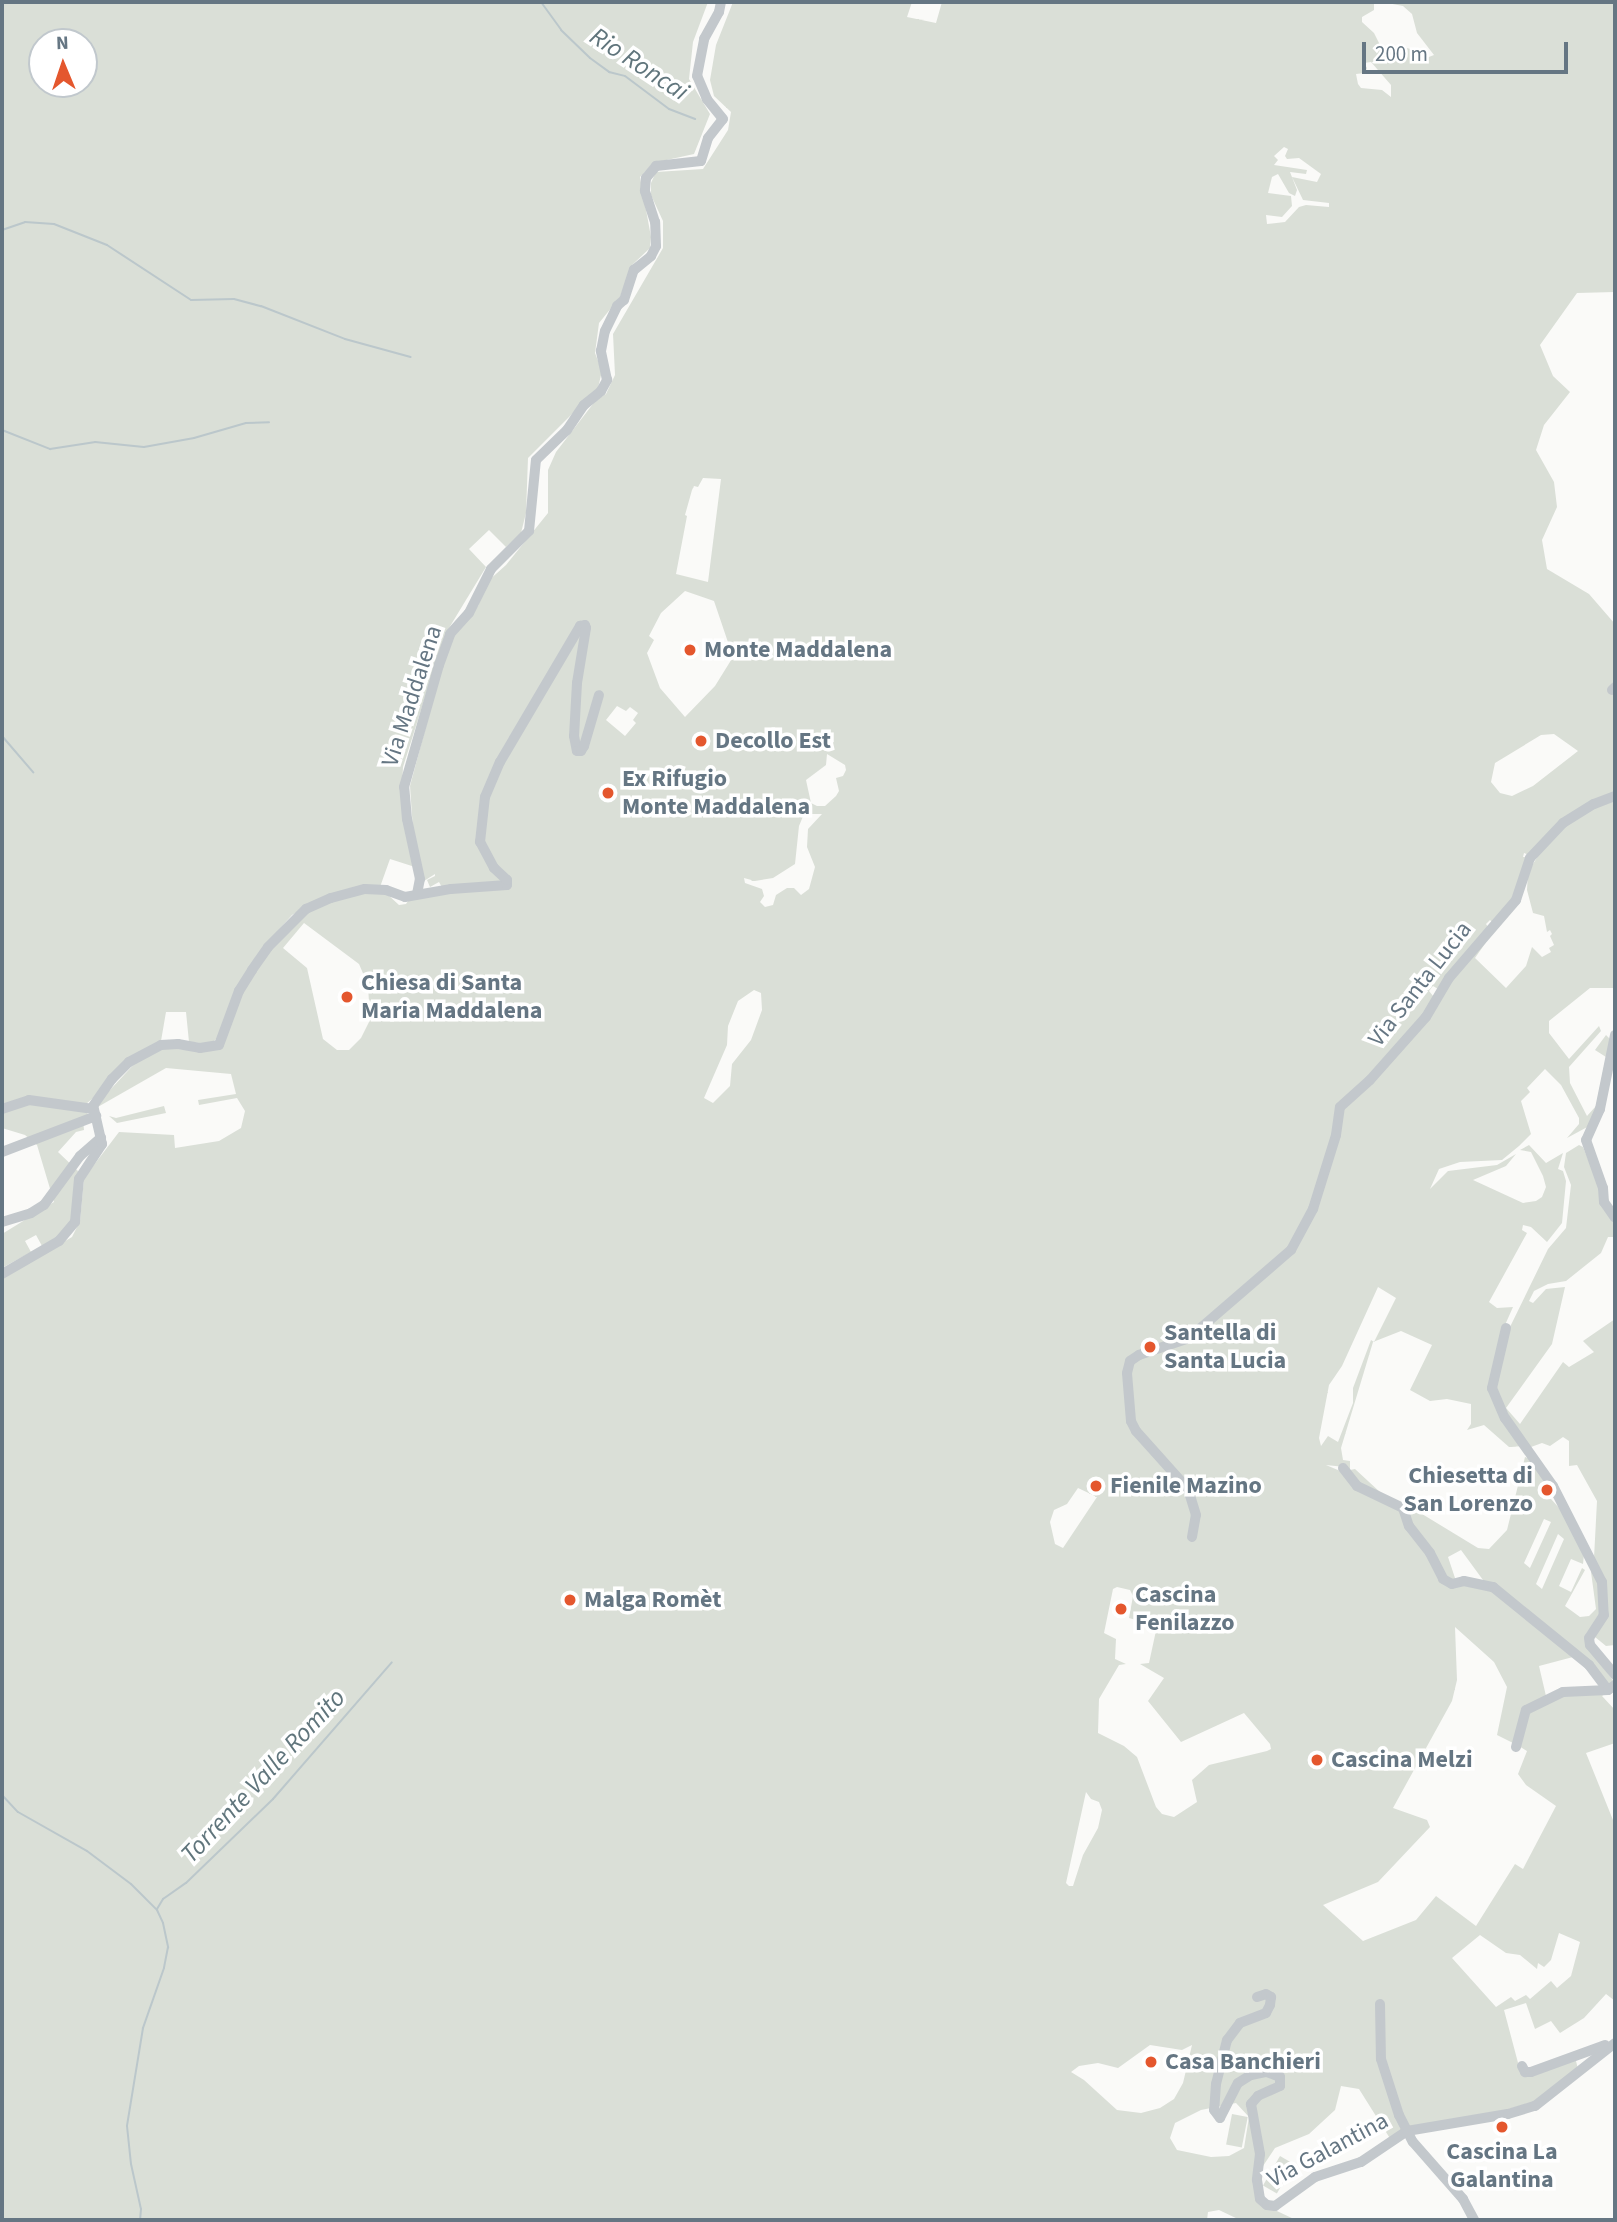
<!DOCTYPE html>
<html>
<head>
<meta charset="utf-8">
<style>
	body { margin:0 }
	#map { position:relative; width:1617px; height:2222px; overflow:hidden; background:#fafaf8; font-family:"Source Sans 3",sans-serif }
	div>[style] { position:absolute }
	.green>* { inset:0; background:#dadfd7; transform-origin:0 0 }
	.stream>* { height:2px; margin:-1px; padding:0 1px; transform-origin:1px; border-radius:1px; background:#bbc7cb }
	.minor>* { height:10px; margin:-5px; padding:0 5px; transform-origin:5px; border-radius:5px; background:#c3c8cc }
	.dots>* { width:19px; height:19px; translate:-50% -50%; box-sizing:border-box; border:4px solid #fff; border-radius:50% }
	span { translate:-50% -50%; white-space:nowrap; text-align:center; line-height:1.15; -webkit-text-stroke:7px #fff; paint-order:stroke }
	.poi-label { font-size:24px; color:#657683; font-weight:700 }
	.left { translate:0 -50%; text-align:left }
	.right { translate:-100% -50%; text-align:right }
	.street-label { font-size:24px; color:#657683 }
	.water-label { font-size:26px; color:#60757c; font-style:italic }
	.frame { position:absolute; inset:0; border:4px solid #657683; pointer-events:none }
	.north { position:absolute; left:28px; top:28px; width:70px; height:70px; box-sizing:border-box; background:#fff; border:2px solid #c1c8cd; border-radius:50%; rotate:358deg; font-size:19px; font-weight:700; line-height:28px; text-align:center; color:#657683 }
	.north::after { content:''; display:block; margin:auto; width:24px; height:32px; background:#e4572e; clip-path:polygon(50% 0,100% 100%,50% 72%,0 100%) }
	.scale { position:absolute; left:1362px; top:42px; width:206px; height:32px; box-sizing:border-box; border:4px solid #657683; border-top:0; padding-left:9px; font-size:21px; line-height:24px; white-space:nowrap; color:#657683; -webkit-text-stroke:5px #fff; paint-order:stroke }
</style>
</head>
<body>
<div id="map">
	<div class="green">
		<i style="clip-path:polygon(evenodd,2px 2px,708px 2px,693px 42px,689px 79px,710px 114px,694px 154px,653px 163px,640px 177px,651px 237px,650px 248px,631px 266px,620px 297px,599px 323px,595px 353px,602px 371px,598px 388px,528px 458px,526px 513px,521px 533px,506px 547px,489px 530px,469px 549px,486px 567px,449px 628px,440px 650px,403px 767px,402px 788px,415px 867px,390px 859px,380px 887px,325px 897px,292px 915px,266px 944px,219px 1037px,210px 1044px,189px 1042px,186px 1012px,166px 1012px,161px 1041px,86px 1104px,88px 1117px,83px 1119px,84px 1130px,76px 1132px,58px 1152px,78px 1171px,71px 1221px,60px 1235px,42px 1246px,36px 1235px,25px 1241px,31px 1252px,2px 1268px,2px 1234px,54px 1202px,37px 1145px,25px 1135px,2px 1128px,2px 2px,42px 42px,84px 42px,84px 84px,42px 84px,42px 42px)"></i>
		<i style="clip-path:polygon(evenodd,733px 2px,912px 2px,907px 17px,936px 23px,942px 2px,1374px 2px,1374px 10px,1362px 17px,1362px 22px,1374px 33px,1382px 49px,1401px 53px,1406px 48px,1417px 50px,1416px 62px,1434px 55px,1417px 33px,1412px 14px,1403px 6px,1382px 2px,1615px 2px,1615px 292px,1577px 293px,1540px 345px,1553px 376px,1570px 392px,1544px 425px,1536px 450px,1554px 482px,1557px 507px,1542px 540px,1547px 569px,1589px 594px,1615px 624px,1615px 793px,1562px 821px,1529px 855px,1524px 853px,1523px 857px,1527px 857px,1522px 875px,1509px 904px,1492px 922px,1490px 920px,1486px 924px,1488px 927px,1438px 989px,1433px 986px,1429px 991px,1438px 1002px,1462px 967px,1503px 918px,1475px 958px,1506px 988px,1526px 966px,1532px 947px,1542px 957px,1551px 952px,1549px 948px,1554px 945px,1550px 936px,1552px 934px,1550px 930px,1547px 932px,1544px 916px,1533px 913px,1527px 890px,1528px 872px,1546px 843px,1561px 829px,1586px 812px,1615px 799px,1615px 1000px,1613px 988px,1590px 988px,1549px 1021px,1549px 1033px,1569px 1059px,1599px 1026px,1601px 1031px,1569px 1067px,1570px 1083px,1587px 1116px,1596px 1106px,1606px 1057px,1595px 1050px,1606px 1035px,1611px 1040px,1599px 1109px,1591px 1125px,1567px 1138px,1579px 1124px,1579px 1118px,1561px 1085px,1545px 1069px,1527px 1088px,1530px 1092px,1521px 1101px,1531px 1134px,1519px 1146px,1502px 1160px,1460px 1162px,1439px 1169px,1430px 1189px,1448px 1171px,1497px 1165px,1516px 1154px,1506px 1166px,1473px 1180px,1523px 1203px,1536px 1201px,1542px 1197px,1546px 1187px,1543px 1176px,1531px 1152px,1520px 1150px,1529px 1145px,1546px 1163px,1563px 1153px,1558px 1169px,1563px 1171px,1566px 1181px,1562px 1223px,1547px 1242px,1531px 1227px,1523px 1225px,1522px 1230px,1527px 1233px,1489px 1302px,1497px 1308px,1513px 1307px,1505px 1325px,1489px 1386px,1505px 1423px,1524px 1446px,1509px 1447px,1484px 1425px,1467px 1430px,1471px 1424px,1471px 1404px,1447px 1399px,1430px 1401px,1410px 1390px,1432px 1345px,1401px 1331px,1373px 1342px,1341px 1448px,1343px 1460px,1350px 1461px,1350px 1470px,1355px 1469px,1381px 1493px,1360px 1485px,1345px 1467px,1326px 1465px,1345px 1473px,1356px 1488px,1394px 1504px,1404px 1503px,1478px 1548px,1489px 1549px,1507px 1530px,1525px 1457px,1535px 1461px,1548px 1484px,1541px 1488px,1561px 1510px,1584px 1554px,1583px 1564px,1571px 1559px,1559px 1586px,1571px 1592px,1582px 1568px,1585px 1570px,1565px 1606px,1580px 1617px,1589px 1616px,1596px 1609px,1591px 1572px,1595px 1571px,1601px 1585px,1605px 1584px,1594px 1558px,1597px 1501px,1577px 1465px,1569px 1466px,1569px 1441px,1563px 1437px,1550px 1446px,1542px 1443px,1531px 1447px,1516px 1430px,1495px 1387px,1509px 1329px,1548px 1249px,1566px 1228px,1571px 1185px,1564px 1167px,1566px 1153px,1579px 1145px,1583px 1147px,1599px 1186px,1601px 1200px,1615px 1226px,1615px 1237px,1608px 1237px,1601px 1253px,1566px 1281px,1548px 1284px,1534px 1291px,1529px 1301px,1533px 1303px,1546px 1289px,1565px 1287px,1552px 1344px,1506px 1408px,1520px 1424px,1563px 1362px,1569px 1367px,1594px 1352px,1583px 1341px,1615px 1319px,1615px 1645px,1606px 1646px,1595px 1637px,1597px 1628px,1586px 1636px,1586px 1644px,1615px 1683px,1608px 1688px,1573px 1657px,1539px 1666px,1546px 1696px,1523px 1708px,1513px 1743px,1497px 1735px,1507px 1687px,1494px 1662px,1455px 1627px,1457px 1680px,1452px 1701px,1393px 1808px,1427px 1820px,1430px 1827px,1378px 1882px,1323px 1905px,1363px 1941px,1416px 1920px,1436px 1896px,1476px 1926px,1515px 1864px,1523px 1869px,1556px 1806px,1526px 1785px,1518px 1774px,1527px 1751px,1519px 1746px,1529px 1712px,1537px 1706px,1575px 1692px,1608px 1692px,1602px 1696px,1615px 1710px,1615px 1743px,1586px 1753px,1615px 1825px,1615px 2001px,1606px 1994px,1584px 2018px,1560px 2033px,1551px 2021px,1535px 2029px,1526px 2003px,1504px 2010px,1521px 2074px,1528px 2076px,1575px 2057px,1578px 2069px,1533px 2102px,1505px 2110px,1410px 2127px,1391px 2140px,1359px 2089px,1341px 2086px,1335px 2110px,1309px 2134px,1275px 2148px,1261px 2169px,1256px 2196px,1260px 2203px,1296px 2220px,1240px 2220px,1219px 2210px,1208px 2212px,1207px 2220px,2px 2220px,2px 1278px,72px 1237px,80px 1221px,84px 1178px,119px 1132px,174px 1135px,175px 1148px,219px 1141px,241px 1128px,245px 1111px,237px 1098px,199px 1105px,198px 1100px,236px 1094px,231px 1074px,166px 1068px,96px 1108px,96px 1105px,137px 1061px,160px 1048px,211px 1051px,220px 1048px,242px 991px,263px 956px,308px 910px,332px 899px,366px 891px,386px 893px,399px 905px,406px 904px,410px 898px,444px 891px,439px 882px,430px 887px,427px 880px,435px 876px,435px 874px,424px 881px,413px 830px,410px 786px,444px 659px,452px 639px,478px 606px,487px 582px,506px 565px,548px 513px,548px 470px,556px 452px,596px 400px,606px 394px,615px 375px,613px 334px,663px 248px,663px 221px,651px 195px,651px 183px,656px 172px,703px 169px,728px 130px,731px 112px,714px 96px,710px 80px,716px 45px,733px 2px,1371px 62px,1391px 85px,1391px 97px,1382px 90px,1361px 88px,1358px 84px,1356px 74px,1365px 73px,1367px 68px,1364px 63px,1371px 62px,733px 2px,1284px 147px,1288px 149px,1285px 156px,1287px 159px,1299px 158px,1321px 174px,1317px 182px,1292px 177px,1303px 200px,1329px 203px,1329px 207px,1306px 205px,1299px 207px,1285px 222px,1267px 224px,1266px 215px,1282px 217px,1292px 206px,1291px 196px,1268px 193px,1272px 177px,1278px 174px,1289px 193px,1295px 196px,1297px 190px,1290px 172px,1306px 174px,1307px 170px,1274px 165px,1278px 160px,1274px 156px,1284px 147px,733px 2px,703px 478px,721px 479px,708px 582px,676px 574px,687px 516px,685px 515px,692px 490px,694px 486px,698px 487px,703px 478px,733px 2px,685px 591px,714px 601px,733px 657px,715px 686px,685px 717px,660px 688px,647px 653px,654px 640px,649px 636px,661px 613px,685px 591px,733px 2px,617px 706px,626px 711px,630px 707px,638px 713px,633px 720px,636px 723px,625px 736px,606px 720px,617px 706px,733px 2px,1554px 734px,1578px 751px,1533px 786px,1512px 796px,1500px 793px,1491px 782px,1495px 763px,1541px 735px,1554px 734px,733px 2px,827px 754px,845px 765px,846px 770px,843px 776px,836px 778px,839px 791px,836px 796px,825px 806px,817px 806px,811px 803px,806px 780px,826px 765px,827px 754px,733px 2px,804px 814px,822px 814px,808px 829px,807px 847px,815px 867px,809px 889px,801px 895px,794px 888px,787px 888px,776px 895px,773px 905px,765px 907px,760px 902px,764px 896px,762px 889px,745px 883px,744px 878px,755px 881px,773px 878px,795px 864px,799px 826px,804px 814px,733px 2px,304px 923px,359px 964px,368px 985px,370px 1020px,361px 1038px,349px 1050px,337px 1050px,323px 1039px,307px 968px,283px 948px,304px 923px,733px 2px,754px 990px,761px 993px,762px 1010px,751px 1040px,732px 1064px,730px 1086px,713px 1103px,704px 1098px,727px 1045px,728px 1026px,738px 1001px,754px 990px,733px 2px,1378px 1287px,1396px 1298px,1374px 1342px,1371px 1340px,1353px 1388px,1353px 1403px,1338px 1442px,1328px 1436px,1321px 1446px,1319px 1438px,1329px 1385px,1342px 1366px,1378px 1287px,733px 2px,1078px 1488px,1097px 1497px,1063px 1548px,1055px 1544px,1050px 1522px,1054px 1510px,1067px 1504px,1078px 1488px,733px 2px,1544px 1519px,1551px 1522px,1530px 1568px,1524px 1563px,1544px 1519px,733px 2px,1558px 1534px,1564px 1539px,1542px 1589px,1536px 1584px,1558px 1534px,733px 2px,1461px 1550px,1483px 1580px,1483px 1588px,1471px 1584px,1446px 1583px,1446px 1580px,1456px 1581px,1448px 1557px,1461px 1550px,733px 2px,1117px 1587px,1130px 1590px,1133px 1596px,1129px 1618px,1157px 1626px,1149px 1663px,1140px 1664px,1164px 1678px,1148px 1701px,1181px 1742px,1244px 1713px,1270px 1744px,1271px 1749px,1267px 1751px,1209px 1765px,1192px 1780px,1197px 1802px,1174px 1817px,1162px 1814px,1156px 1807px,1137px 1757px,1124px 1746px,1098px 1733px,1099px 1699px,1119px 1665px,1126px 1664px,1115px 1659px,1116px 1639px,1104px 1633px,1113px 1589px,1117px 1587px,733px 2px,1086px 1792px,1091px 1799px,1099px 1802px,1102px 1810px,1098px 1828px,1083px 1855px,1073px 1886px,1069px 1886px,1066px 1883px,1086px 1792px,733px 2px,1559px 1933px,1580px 1942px,1571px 1976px,1557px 1988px,1551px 1981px,1530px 1999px,1526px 1995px,1515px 2001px,1511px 1997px,1496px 2007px,1452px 1958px,1480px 1935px,1506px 1953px,1520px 1955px,1537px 1969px,1538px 1963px,1544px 1967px,1551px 1960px,1559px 1933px,733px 2px,1150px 2045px,1182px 2050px,1192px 2045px,1183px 2083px,1174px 2099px,1160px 2108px,1141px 2113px,1117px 2110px,1084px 2080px,1071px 2072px,1079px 2066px,1098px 2063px,1118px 2068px,1150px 2045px,733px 2px,1236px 2103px,1249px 2117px,1244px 2148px,1229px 2156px,1211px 2157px,1177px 2150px,1170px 2138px,1175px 2123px,1201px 2110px,1236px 2103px)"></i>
		<i style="clip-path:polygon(164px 1106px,166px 1113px,117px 1123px,109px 1116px,116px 1118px)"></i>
		<i style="left:1232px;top:2114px;width:16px;height:31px;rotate:11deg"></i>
		<i style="left:1280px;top:2156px;width:16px;height:34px;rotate:30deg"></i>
	</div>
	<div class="stream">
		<i style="left:541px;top:2px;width:34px;rotate:54deg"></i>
		<i style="left:561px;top:30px;width:40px;rotate:44deg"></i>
		<i style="left:590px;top:58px;width:24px;rotate:36deg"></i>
		<i style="left:609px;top:72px;width:16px;rotate:14deg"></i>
		<i style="left:625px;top:76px;width:55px;rotate:36.9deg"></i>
		<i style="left:669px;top:109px;width:28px;rotate:21deg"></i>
		<i style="left:2px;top:230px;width:24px;rotate:-19deg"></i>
		<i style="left:25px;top:222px;width:29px;rotate:4deg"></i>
		<i style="left:54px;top:224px;width:57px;rotate:21.6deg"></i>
		<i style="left:107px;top:245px;width:100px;rotate:33.2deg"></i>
		<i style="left:191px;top:300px;width:43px;rotate:-1.3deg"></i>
		<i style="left:234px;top:299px;width:28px;rotate:15deg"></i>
		<i style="left:261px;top:306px;width:90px;rotate:21.4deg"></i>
		<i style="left:345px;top:339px;width:68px;rotate:15.3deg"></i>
		<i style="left:2px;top:430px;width:52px;rotate:21.6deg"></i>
		<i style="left:50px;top:449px;width:46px;rotate:-8.8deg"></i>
		<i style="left:95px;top:442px;width:49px;rotate:5.8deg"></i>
		<i style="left:144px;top:447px;width:51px;rotate:-10.2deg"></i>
		<i style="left:194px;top:438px;width:54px;rotate:-16.1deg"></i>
		<i style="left:246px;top:423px;width:23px;rotate:-2deg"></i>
		<i style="left:2px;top:736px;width:48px;rotate:49.3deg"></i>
		<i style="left:2px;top:1795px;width:23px;rotate:47deg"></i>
		<i style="left:18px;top:1812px;width:79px;rotate:29.5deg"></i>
		<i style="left:87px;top:1851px;width:55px;rotate:36.9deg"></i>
		<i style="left:131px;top:1884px;width:37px;rotate:45deg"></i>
		<i style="left:157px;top:1910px;width:14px;rotate:65deg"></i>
		<i style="left:163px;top:1923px;width:25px;rotate:78deg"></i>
		<i style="left:168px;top:1947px;width:21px;rotate:101deg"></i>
		<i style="left:164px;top:1968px;width:64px;rotate:109.3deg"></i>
		<i style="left:143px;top:2028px;width:99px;rotate:99.3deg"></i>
		<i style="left:127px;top:2126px;width:38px;rotate:84deg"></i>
		<i style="left:131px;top:2164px;width:46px;rotate:77.5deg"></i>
		<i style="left:141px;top:2209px;width:11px;rotate:95deg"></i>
		<i style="left:157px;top:1909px;width:12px;rotate:-59deg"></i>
		<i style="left:163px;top:1899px;width:28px;rotate:-35deg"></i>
		<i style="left:186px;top:1883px;width:121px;rotate:-44deg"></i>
		<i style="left:273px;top:1799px;width:181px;rotate:-49deg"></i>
	</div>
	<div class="minor">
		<i style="left:1612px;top:690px;width:4px;rotate:-45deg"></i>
		<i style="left:417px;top:894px;width:15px;rotate:-79deg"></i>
		<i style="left:420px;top:879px;width:61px;rotate:-102.2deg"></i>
		<i style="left:407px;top:819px;width:32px;rotate:-95deg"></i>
		<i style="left:404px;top:787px;width:127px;rotate:-74deg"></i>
		<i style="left:439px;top:665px;width:33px;rotate:-70deg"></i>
		<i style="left:450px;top:634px;width:28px;rotate:-48deg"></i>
		<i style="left:469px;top:613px;width:49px;rotate:-63.4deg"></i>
		<i style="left:491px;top:569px;width:54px;rotate:-45deg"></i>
		<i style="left:529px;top:531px;width:71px;rotate:-84.4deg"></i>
		<i style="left:536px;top:460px;width:43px;rotate:-44.1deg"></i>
		<i style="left:567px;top:430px;width:30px;rotate:-56deg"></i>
		<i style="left:584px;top:405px;width:22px;rotate:-39deg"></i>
		<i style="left:601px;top:391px;width:13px;rotate:-61deg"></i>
		<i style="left:607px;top:380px;width:30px;rotate:-102deg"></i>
		<i style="left:601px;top:351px;width:20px;rotate:-79deg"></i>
		<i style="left:605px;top:331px;width:28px;rotate:-64deg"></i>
		<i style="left:617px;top:306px;width:9px;rotate:-41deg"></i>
		<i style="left:624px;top:300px;width:32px;rotate:-72deg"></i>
		<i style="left:634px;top:270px;width:22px;rotate:-39deg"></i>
		<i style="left:651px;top:256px;width:11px;rotate:-63deg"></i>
		<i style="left:656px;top:246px;width:24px;rotate:-92deg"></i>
		<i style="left:655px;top:222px;width:33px;rotate:-108deg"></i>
		<i style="left:645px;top:191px;width:13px;rotate:-86deg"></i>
		<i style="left:646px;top:178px;width:16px;rotate:-50deg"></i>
		<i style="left:656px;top:166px;width:45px;rotate:-6.3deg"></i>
		<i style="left:701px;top:161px;width:24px;rotate:-73deg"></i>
		<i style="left:708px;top:138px;width:24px;rotate:-52deg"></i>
		<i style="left:723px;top:119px;width:26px;rotate:-129deg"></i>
		<i style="left:707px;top:99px;width:25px;rotate:-113deg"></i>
		<i style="left:697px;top:76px;width:38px;rotate:-79deg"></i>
		<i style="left:704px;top:39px;width:31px;rotate:-61deg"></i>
		<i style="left:719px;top:12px;width:10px;rotate:-79deg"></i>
		<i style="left:1615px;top:1035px;width:76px;rotate:101.5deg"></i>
		<i style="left:1600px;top:1109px;width:34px;rotate:114deg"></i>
		<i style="left:1586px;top:1140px;width:51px;rotate:70.5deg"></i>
		<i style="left:1603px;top:1188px;width:14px;rotate:86deg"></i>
		<i style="left:1604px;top:1202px;width:19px;rotate:55deg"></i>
		<i style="left:2px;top:1109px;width:28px;rotate:-18deg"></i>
		<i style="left:29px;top:1100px;width:65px;rotate:8deg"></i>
		<i style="left:2px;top:1152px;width:101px;rotate:-21deg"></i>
		<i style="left:2px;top:1222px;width:30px;rotate:-17deg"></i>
		<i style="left:31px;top:1213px;width:15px;rotate:-32deg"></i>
		<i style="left:44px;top:1205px;width:61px;rotate:-53.7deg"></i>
		<i style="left:80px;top:1156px;width:28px;rotate:-41deg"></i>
		<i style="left:2px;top:1274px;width:66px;rotate:-30.1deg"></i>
		<i style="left:59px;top:1241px;width:25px;rotate:-50deg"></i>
		<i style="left:75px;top:1222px;width:43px;rotate:-84.7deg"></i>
		<i style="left:79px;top:1179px;width:42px;rotate:-56.7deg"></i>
		<i style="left:102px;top:1144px;width:39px;rotate:-103deg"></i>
		<i style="left:93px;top:1106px;width:33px;rotate:-55deg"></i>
		<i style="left:112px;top:1079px;width:24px;rotate:-45deg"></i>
		<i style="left:129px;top:1062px;width:36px;rotate:-28deg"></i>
		<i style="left:161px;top:1045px;width:17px;rotate:-3deg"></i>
		<i style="left:178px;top:1044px;width:22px;rotate:10deg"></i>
		<i style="left:200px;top:1048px;width:19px;rotate:-9deg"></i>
		<i style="left:219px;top:1045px;width:58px;rotate:-69.7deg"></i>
		<i style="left:239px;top:991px;width:25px;rotate:-58deg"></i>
		<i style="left:252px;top:970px;width:28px;rotate:-55deg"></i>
		<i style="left:268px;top:947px;width:54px;rotate:-45deg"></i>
		<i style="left:306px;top:909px;width:27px;rotate:-24deg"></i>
		<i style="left:331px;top:898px;width:35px;rotate:-15deg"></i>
		<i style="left:365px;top:889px;width:21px;rotate:3deg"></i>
		<i style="left:386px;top:890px;width:20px;rotate:20deg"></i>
		<i style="left:405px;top:897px;width:47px;rotate:-9.9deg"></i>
		<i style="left:451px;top:889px;width:56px;rotate:-4.1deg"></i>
		<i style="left:507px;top:885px;width:5px;rotate:-90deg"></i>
		<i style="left:507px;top:880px;width:18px;rotate:-137deg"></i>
		<i style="left:494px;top:868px;width:30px;rotate:-118deg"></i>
		<i style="left:480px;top:842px;width:45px;rotate:-83.7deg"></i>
		<i style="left:485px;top:797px;width:38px;rotate:-67deg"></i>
		<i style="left:500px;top:762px;width:158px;rotate:-59.5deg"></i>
		<i style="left:580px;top:626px;width:5px;rotate:-11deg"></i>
		<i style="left:585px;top:625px;width:3px;rotate:72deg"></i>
		<i style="left:586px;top:628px;width:56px;rotate:99.3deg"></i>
		<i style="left:577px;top:683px;width:53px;rotate:93.2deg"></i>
		<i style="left:574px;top:736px;width:15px;rotate:79deg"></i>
		<i style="left:577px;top:751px;width:4px"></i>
		<i style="left:581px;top:751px;width:6px;rotate:-59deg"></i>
		<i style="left:584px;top:746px;width:53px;rotate:-73.6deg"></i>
		<i style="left:1506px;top:1328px;width:62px;rotate:103.1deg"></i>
		<i style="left:1492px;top:1388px;width:33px;rotate:67deg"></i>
		<i style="left:1505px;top:1418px;width:83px;rotate:54.8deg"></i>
		<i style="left:1553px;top:1486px;width:108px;rotate:63deg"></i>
		<i style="left:1602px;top:1582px;width:33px;rotate:87deg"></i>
		<i style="left:1604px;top:1615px;width:27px;rotate:123deg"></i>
		<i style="left:1589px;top:1638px;width:7px;rotate:82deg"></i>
		<i style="left:1590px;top:1645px;width:39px;rotate:50deg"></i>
		<i style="left:1343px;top:1468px;width:23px;rotate:52deg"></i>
		<i style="left:1357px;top:1486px;width:51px;rotate:25.6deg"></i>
		<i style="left:1403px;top:1508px;width:19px;rotate:72deg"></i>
		<i style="left:1409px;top:1526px;width:34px;rotate:52deg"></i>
		<i style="left:1430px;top:1553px;width:29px;rotate:63deg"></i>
		<i style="left:1443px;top:1579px;width:10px;rotate:29deg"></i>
		<i style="left:1452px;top:1584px;width:12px;rotate:-14deg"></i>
		<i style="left:1464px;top:1581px;width:30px;rotate:12deg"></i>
		<i style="left:1493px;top:1587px;width:124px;rotate:39.1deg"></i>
		<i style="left:1589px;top:1665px;width:31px;rotate:53deg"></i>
		<i style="left:1192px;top:1537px;width:22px;rotate:-80deg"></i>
		<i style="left:1196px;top:1515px;width:27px;rotate:-107deg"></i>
		<i style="left:1188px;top:1489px;width:78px;rotate:-131.9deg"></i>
		<i style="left:1136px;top:1431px;width:11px;rotate:-117deg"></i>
		<i style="left:1131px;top:1421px;width:48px;rotate:-94.8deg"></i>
		<i style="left:1127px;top:1373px;width:12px;rotate:-76deg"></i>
		<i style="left:1130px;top:1361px;width:11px;rotate:-34deg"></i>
		<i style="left:1139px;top:1355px;width:53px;rotate:-18.8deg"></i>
		<i style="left:1189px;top:1338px;width:135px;rotate:-40.8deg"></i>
		<i style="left:1291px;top:1250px;width:47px;rotate:-61.8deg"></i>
		<i style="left:1313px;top:1209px;width:77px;rotate:-72.7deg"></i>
		<i style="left:1336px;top:1135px;width:28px;rotate:-82deg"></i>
		<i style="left:1340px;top:1107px;width:40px;rotate:-42deg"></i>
		<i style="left:1370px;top:1080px;width:84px;rotate:-48.4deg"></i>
		<i style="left:1426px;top:1017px;width:45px;rotate:-59.5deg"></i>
		<i style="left:1449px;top:978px;width:103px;rotate:-49.3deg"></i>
		<i style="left:1516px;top:900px;width:44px;rotate:-71.6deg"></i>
		<i style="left:1530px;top:858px;width:48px;rotate:-46.7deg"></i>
		<i style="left:1563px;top:823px;width:36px;rotate:-32deg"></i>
		<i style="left:1594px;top:804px;width:22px;rotate:-21deg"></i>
		<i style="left:1516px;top:1747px;width:38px;rotate:-75deg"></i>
		<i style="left:1526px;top:1710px;width:41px;rotate:-25.9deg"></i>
		<i style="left:1563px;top:1692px;width:45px;rotate:-2.5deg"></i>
		<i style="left:1608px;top:1690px;width:9px;rotate:-36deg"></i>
		<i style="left:1257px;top:1997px;width:9px;rotate:-18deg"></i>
		<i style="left:1266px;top:1994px;width:6px;rotate:31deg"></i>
		<i style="left:1271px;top:1997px;width:8px;rotate:97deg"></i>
		<i style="left:1270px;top:2005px;width:9px;rotate:117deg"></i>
		<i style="left:1266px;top:2013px;width:28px;rotate:159deg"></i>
		<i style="left:1240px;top:2023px;width:21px;rotate:127deg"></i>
		<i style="left:1227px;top:2040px;width:45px;rotate:104deg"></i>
		<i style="left:1216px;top:2084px;width:26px;rotate:94deg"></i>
		<i style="left:1214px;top:2110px;width:10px;rotate:53deg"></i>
		<i style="left:1220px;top:2118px;width:39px;rotate:-63deg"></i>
		<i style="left:1238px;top:2083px;width:15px;rotate:-32deg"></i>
		<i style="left:1251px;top:2075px;width:16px;rotate:-11deg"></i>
		<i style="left:1267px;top:2072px;width:14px;rotate:21deg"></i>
		<i style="left:1280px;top:2077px;width:9px;rotate:90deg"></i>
		<i style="left:1280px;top:2086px;width:24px;rotate:156deg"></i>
		<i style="left:1258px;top:2096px;width:11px;rotate:131deg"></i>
		<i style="left:1251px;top:2104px;width:51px;rotate:79.8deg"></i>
		<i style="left:1260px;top:2154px;width:26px;rotate:97deg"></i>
		<i style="left:1257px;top:2180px;width:19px;rotate:81deg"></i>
		<i style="left:1260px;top:2199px;width:9px;rotate:41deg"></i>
		<i style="left:1267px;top:2205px;width:8px;rotate:7deg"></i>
		<i style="left:1275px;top:2206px;width:49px;rotate:-35.9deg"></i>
		<i style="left:1315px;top:2177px;width:48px;rotate:-18.1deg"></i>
		<i style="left:1361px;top:2162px;width:55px;rotate:-34deg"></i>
		<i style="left:1407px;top:2131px;width:102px;rotate:-9.6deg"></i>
		<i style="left:1508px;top:2114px;width:28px;rotate:-17deg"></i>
		<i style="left:1535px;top:2106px;width:102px;rotate:-38.2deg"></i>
		<i style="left:1380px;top:2004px;width:55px;rotate:89deg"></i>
		<i style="left:1381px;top:2059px;width:59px;rotate:72.2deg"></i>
		<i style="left:1399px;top:2115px;width:30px;rotate:63deg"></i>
		<i style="left:1413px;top:2142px;width:76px;rotate:48.7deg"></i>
		<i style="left:1463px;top:2199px;width:24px;rotate:62deg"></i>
		<i style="left:1522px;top:2066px;width:7px;rotate:63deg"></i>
		<i style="left:1525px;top:2072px;width:6px"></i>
		<i style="left:1531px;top:2072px;width:79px;rotate:-20deg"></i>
	</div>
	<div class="dots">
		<i style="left:690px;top:650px;background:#e4572e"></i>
		<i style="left:701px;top:741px;background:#e4572e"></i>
		<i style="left:608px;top:793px;background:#e4572e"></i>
		<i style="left:347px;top:997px;background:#e4572e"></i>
		<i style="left:1150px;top:1347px;background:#e4572e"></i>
		<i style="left:1096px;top:1486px;background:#e4572e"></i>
		<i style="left:1547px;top:1490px;background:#e4572e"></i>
		<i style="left:570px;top:1600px;background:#e4572e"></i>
		<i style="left:1121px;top:1609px;background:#e4572e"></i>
		<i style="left:1317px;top:1760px;background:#e4572e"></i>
		<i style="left:1151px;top:2062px;background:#e4572e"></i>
		<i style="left:1502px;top:2127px;background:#e4572e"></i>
	</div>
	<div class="poi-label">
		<span class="left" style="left:704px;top:650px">Monte Maddalena</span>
		<span class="left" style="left:715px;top:741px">Decollo Est</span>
		<span class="left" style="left:622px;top:793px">Ex Rifugio<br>Monte Maddalena</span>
		<span class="left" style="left:361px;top:997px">Chiesa di Santa<br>Maria Maddalena</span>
		<span class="left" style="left:1164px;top:1347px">Santella di<br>Santa Lucia</span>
		<span class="right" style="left:1533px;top:1490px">Chiesetta di<br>San Lorenzo</span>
		<span class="left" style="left:1110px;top:1486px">Fienile Mazino</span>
		<span class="left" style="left:1135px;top:1609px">Cascina<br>Fenilazzo</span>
		<span class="left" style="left:584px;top:1600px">Malga Romèt</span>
		<span class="left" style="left:1331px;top:1760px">Cascina Melzi</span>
		<span class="left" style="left:1165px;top:2062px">Casa Banchieri</span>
		<span style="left:1502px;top:2166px">Cascina La<br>Galantina</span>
	</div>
	<div class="street-label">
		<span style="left:412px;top:696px;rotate:-72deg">Via Maddalena</span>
		<span style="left:1420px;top:984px;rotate:-52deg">Via Santa Lucia</span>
		<span style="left:1328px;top:2150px;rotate:-28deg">Via Galantina</span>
	</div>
	<div class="water-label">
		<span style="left:639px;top:64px;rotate:33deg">Rio Roncai</span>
		<span style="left:263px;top:1776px;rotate:-47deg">Torrente Valle Romito</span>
	</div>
	<div class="frame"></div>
	<div class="north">N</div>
	<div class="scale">200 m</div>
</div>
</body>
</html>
